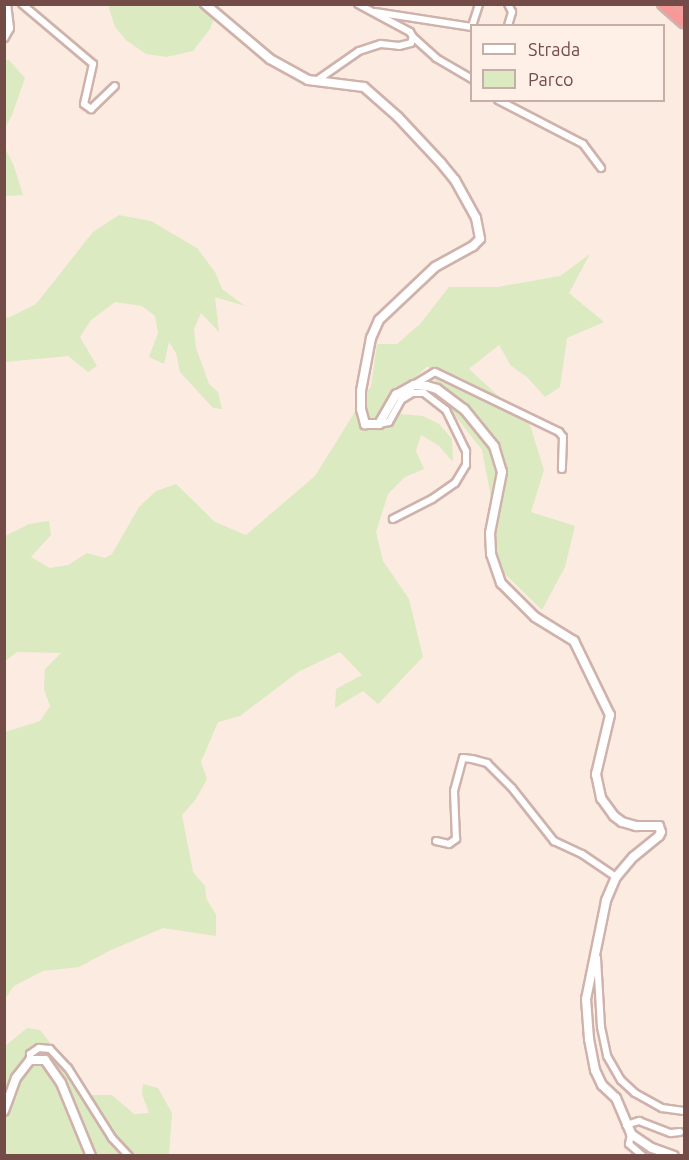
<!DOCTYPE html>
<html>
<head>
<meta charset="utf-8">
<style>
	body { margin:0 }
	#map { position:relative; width:689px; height:1160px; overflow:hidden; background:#fcebe1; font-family:Ubuntu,sans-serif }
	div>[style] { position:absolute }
	.green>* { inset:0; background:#dbeac0 }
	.roads { filter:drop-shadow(2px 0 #cfb2ab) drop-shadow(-2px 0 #cfb2ab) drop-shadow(0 2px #cfb2ab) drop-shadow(0 -2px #cfb2ab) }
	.street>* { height:6px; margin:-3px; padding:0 3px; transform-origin:3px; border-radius:3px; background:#fff }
	.secondary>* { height:8px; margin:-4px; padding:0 4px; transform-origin:4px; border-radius:4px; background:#fff }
	.highway>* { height:10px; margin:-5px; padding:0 5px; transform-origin:5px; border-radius:5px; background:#f89897 }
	span { translate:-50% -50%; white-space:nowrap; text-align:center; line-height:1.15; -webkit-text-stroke:4.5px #fff0e7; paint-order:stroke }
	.frame { position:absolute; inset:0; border:6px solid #734c48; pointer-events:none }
	.legend { position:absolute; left:470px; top:24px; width:195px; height:78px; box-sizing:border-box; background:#fff0e7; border:2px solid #c7aea7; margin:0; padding:8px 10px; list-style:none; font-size:18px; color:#734c48 }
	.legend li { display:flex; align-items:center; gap:12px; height:30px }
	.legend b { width:30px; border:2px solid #c7aea7 }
</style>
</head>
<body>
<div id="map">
	<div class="green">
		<i style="clip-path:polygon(108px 5px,219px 5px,210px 29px,193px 51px,166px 57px,146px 54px,126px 40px,115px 27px)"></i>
		<i style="clip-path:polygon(8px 59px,25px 78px,12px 115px,5px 128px,4px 62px)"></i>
		<i style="clip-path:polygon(5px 148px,14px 166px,23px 195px,5px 196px)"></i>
		<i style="clip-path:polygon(119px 215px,151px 221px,197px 248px,215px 272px,222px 289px,245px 306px,215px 297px,219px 332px,201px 313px,194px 329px,196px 348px,209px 384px,218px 392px,222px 409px,213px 408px,180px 372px,176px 353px,169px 342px,164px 364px,149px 357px,158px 333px,155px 316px,142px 306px,115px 302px,91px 320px,80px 337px,97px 366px,88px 372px,68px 356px,5px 362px,5px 316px,8px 318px,36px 304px,93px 232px)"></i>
		<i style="clip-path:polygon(590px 254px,569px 293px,604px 322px,567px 338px,560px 387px,545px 397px,527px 377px,511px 366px,499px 345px,469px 369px,530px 425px,544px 470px,531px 512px,575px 526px,565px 567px,542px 610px,504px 573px,494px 549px,490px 492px,482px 450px,449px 408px,428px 366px,386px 403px,401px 414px,423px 416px,439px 424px,452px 439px,453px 462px,439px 446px,421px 435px,416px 451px,424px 469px,405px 477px,388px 494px,376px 532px,383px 561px,409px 599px,423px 657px,378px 704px,363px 691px,335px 708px,336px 689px,362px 675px,340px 652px,298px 672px,240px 716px,218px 722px,201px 762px,207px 779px,196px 799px,182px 815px,193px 872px,205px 886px,206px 898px,216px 915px,216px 936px,163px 928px,109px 951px,79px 967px,43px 971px,14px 986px,5px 999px,5px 732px,40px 721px,50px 706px,44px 689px,45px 669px,61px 653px,17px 652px,5px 661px,5px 536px,29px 524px,49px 521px,51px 535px,31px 557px,50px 568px,68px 565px,87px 553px,105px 558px,112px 554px,139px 507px,156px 491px,176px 484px,215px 522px,246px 535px,315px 476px,371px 386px,377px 344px,397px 344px,420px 324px,449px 287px,498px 287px,560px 276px)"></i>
		<i style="clip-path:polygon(27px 1028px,40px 1030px,91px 1095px,112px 1095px,134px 1114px,149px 1113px,142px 1094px,143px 1084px,158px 1088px,172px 1113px,169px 1155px,5px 1155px,4px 1047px)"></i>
	</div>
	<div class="roads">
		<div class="street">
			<i style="left:22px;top:4px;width:93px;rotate:40.2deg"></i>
			<i style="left:93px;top:64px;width:41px;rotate:102.7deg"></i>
			<i style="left:84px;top:104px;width:9px;rotate:36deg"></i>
			<i style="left:91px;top:109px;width:33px;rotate:-44deg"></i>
			<i style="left:508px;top:4px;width:9px;rotate:63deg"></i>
			<i style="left:512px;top:12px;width:15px;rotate:106deg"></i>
			<i style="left:375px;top:12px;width:98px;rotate:8.8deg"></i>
			<i style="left:472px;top:26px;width:23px;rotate:-72deg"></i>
			<i style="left:413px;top:37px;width:31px;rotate:42deg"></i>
			<i style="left:436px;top:58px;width:42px;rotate:30.3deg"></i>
			<i style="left:316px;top:81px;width:52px;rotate:-34.9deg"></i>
			<i style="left:359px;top:51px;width:23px;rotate:-18deg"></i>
			<i style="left:381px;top:44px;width:18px;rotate:6deg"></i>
			<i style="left:399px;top:46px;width:12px;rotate:-14deg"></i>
			<i style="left:411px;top:43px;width:6px;rotate:-72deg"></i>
			<i style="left:413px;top:37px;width:6px;rotate:-121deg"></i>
			<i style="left:410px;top:32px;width:59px;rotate:-151.7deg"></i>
			<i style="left:498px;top:100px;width:96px;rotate:27.4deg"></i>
			<i style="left:583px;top:144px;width:30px;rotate:53deg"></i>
			<i style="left:415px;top:384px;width:23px;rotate:-31deg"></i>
			<i style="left:435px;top:372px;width:138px;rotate:25.8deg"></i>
			<i style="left:559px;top:432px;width:6px;rotate:51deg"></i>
			<i style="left:563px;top:437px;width:32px;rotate:92deg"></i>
			<i style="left:379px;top:424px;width:10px;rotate:-11deg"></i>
			<i style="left:389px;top:422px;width:25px;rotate:-61deg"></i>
			<i style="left:401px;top:400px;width:13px;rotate:-32deg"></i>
			<i style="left:412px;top:393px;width:12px"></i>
			<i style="left:424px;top:393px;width:28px;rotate:38deg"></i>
			<i style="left:446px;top:410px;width:46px;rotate:64deg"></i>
			<i style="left:466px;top:451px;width:14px;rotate:90deg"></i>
			<i style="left:466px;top:465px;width:21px;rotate:121deg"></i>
			<i style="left:455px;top:483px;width:28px;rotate:145deg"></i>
			<i style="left:432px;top:499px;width:44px;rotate:152.9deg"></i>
			<i style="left:436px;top:841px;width:13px;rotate:13deg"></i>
			<i style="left:449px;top:844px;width:9px;rotate:-36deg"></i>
			<i style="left:456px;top:839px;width:48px;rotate:-92.4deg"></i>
			<i style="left:454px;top:791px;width:34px;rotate:-75deg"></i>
			<i style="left:463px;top:758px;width:9px;rotate:6deg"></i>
			<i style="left:472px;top:759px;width:16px;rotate:15deg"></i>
			<i style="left:487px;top:763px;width:35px;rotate:45deg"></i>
			<i style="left:512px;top:788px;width:68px;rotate:51.6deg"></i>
			<i style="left:554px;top:841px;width:31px;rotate:25deg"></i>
			<i style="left:582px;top:854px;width:41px;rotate:34.1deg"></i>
			<i style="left:597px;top:958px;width:69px;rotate:86.7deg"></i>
			<i style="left:601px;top:1027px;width:30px;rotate:78deg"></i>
			<i style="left:607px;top:1056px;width:28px;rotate:60deg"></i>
			<i style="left:621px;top:1080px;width:19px;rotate:43deg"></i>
			<i style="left:635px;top:1093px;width:31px;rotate:29deg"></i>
			<i style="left:662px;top:1108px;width:22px;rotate:8deg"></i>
			<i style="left:30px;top:1060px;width:6px;rotate:-90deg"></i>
			<i style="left:30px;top:1054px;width:11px;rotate:-34deg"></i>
			<i style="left:39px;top:1048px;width:11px;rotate:5deg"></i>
			<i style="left:50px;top:1049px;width:26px;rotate:47deg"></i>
			<i style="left:68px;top:1068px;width:83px;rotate:57.8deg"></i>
			<i style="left:112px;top:1138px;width:25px;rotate:47deg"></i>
			<i style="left:626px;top:1125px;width:14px;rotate:-17deg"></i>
			<i style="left:639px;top:1121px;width:34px;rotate:21deg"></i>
			<i style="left:671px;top:1133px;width:9px;rotate:-6deg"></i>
			<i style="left:631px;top:1134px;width:10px;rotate:101deg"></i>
			<i style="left:629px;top:1144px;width:18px;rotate:41deg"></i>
		</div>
		<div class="secondary">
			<i style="left:205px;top:4px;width:85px;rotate:40.2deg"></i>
			<i style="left:270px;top:59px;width:43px;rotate:28.9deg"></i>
			<i style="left:308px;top:80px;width:56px;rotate:7.1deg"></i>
			<i style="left:364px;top:87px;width:45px;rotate:41.4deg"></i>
			<i style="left:398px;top:117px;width:63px;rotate:46.9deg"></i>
			<i style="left:441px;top:163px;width:22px;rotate:51deg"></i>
			<i style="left:455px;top:180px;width:43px;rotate:61.1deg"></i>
			<i style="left:476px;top:218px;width:21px;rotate:79deg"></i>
			<i style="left:480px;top:239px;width:10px;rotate:135deg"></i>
			<i style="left:473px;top:246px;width:43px;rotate:151.1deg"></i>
			<i style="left:435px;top:267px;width:77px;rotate:136.6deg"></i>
			<i style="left:379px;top:320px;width:20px;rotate:114deg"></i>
			<i style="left:371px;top:338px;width:54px;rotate:100.7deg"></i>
			<i style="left:361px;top:391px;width:18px;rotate:90deg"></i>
			<i style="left:361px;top:409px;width:16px;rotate:75deg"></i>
			<i style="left:365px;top:424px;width:14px"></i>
			<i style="left:379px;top:424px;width:34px;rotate:-60deg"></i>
			<i style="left:396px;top:395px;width:21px;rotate:-29deg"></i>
			<i style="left:414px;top:385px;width:13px;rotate:4deg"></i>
			<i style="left:427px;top:386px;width:10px;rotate:17deg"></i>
			<i style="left:437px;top:389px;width:34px;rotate:37deg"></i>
			<i style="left:464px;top:409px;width:48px;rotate:51deg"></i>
			<i style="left:494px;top:446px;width:27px;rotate:73deg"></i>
			<i style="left:502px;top:472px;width:62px;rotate:101.1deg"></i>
			<i style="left:490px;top:533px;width:21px;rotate:87deg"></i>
			<i style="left:491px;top:554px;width:31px;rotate:71deg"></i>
			<i style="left:501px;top:583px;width:48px;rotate:45deg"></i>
			<i style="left:535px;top:617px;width:46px;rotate:31.6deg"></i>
			<i style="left:574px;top:641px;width:82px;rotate:64.1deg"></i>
			<i style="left:610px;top:715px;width:61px;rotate:103.3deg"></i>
			<i style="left:596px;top:774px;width:25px;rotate:78deg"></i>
			<i style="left:601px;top:798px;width:22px;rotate:54deg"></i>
			<i style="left:614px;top:816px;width:10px;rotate:37deg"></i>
			<i style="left:622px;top:822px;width:15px;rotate:16deg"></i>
			<i style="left:636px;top:826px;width:23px"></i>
			<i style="left:659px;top:826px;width:6px;rotate:72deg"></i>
			<i style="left:661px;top:832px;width:4px;rotate:117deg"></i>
			<i style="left:659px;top:836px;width:33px;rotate:141deg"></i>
			<i style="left:633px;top:857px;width:26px;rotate:130deg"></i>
			<i style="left:616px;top:877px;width:26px;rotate:113deg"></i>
			<i style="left:606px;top:901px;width:100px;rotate:101.5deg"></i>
			<i style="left:586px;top:999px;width:40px;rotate:85.7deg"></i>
			<i style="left:589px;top:1039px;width:32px;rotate:79deg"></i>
			<i style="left:595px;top:1070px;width:17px;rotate:65deg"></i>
			<i style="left:602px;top:1085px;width:19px;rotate:43deg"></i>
			<i style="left:616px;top:1098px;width:39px;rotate:67deg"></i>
			<i style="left:631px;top:1134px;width:25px;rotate:34deg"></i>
			<i style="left:652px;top:1148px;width:23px;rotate:20deg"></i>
			<i style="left:4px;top:37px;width:10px;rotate:-61deg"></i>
			<i style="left:9px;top:28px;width:24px;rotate:-97deg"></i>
			<i style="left:4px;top:1111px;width:35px;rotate:-70deg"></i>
			<i style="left:16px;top:1078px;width:23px;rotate:-52deg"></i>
			<i style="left:30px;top:1060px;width:15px"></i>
			<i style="left:45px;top:1060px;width:28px;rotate:55deg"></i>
			<i style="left:61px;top:1083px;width:79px;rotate:67.7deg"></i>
		</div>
		<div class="highway">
			<i style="left:663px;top:4px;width:28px;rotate:41deg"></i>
			<i style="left:680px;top:4px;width:6px;rotate:45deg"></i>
		</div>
	</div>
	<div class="frame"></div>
	<ul class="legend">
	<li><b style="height:8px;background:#fff"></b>Strada</li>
	<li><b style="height:16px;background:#dbeac0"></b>Parco</li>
	</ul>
</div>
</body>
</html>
